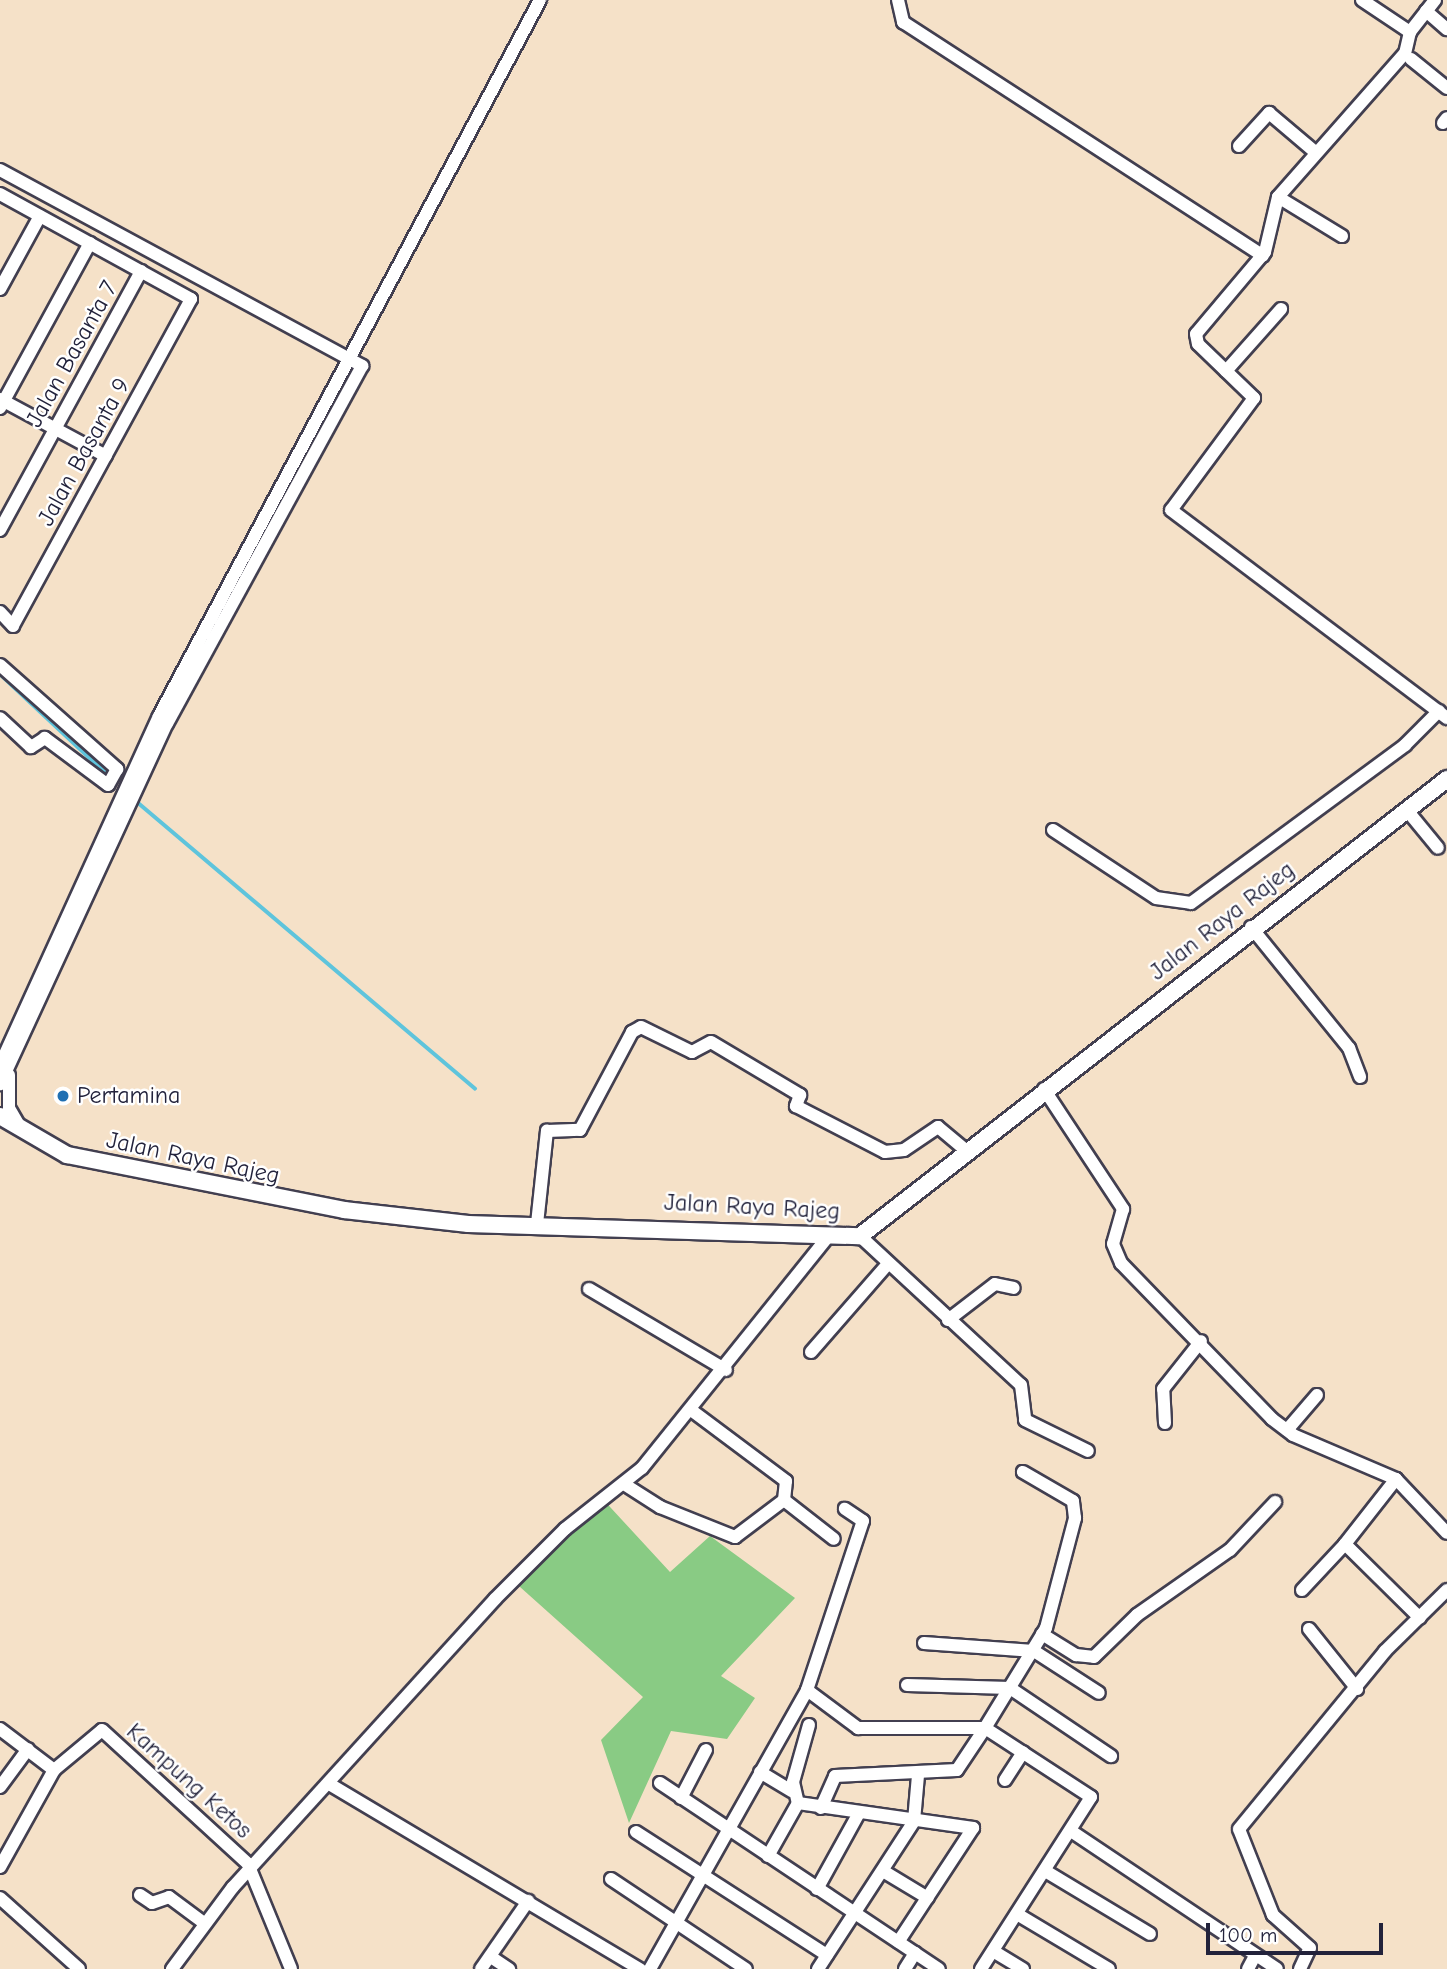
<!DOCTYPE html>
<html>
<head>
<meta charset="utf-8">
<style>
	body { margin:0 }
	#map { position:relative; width:1447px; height:1969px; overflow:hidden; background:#f5e1c8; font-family:"Comic Neue",sans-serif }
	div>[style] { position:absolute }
	.green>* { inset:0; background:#89cb84 }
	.stream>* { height:3.5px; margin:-1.75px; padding:0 1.75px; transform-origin:1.75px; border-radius:1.75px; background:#5ec4dc }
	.roads { filter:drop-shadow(2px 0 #423f50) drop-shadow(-2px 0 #423f50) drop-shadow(0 2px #423f50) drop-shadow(0 -2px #423f50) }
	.minor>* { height:12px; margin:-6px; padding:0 6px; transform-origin:6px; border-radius:6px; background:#fff }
	.major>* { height:16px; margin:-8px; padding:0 8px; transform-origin:8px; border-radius:8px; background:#fff }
	.dots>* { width:19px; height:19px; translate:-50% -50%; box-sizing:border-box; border:4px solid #fff; border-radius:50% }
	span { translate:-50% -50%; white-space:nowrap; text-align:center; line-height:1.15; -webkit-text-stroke:5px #fff; paint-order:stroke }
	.street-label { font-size:24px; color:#22223b }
	.poi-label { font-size:24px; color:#22223b }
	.left { translate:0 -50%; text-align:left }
	.scale { position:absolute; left:1206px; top:1923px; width:177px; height:32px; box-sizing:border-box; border:4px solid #22223b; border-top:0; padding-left:9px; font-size:21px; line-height:24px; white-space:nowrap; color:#22223b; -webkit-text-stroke:5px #fff; paint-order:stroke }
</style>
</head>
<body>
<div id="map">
	<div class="green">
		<i style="clip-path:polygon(599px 1495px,670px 1572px,710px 1536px,795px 1598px,721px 1676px,755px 1698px,727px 1739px,671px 1731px,629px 1823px,601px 1740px,643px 1697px,510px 1578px)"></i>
	</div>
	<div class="stream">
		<i style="left:0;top:674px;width:149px;rotate:43.1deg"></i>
		<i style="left:135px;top:800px;width:446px;rotate:40.3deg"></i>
	</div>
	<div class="roads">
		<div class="minor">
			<i style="left:898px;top:0;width:23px;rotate:77deg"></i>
			<i style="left:903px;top:22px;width:429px;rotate:33deg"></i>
			<i style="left:1362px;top:0;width:58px;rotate:33.7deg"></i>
			<i style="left:1435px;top:0;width:41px;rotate:128deg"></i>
			<i style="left:1410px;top:32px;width:22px;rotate:103deg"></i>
			<i style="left:1405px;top:53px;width:192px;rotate:131.4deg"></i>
			<i style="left:1278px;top:197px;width:57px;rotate:103.3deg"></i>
			<i style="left:1265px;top:252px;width:107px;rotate:130.1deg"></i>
			<i style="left:1196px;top:334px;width:10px;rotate:79deg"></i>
			<i style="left:1198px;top:344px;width:78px;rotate:44deg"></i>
			<i style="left:1254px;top:398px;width:139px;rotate:126.5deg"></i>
			<i style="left:1171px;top:510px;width:346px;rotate:37deg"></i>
			<i style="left:1426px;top:11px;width:28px;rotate:41deg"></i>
			<i style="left:1411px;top:59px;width:46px;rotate:38.9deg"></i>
			<i style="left:1443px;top:123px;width:6px;rotate:-51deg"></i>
			<i style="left:1239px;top:146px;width:45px;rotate:-47.7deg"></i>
			<i style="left:1269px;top:113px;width:59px;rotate:40.2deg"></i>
			<i style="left:0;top:170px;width:412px;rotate:28.4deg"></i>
			<i style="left:362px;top:366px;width:407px;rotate:118.6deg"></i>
			<i style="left:167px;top:723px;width:398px;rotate:114.8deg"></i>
			<i style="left:0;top:194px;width:218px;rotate:28.8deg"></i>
			<i style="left:191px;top:299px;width:372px;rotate:118.6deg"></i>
			<i style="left:13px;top:626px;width:19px;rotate:-133deg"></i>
			<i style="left:1278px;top:197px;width:75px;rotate:31.4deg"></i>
			<i style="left:0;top:289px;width:83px;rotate:-61.3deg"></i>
			<i style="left:1226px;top:371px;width:83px;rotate:-48.4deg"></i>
			<i style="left:0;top:399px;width:120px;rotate:28.3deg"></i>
			<i style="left:0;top:408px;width:188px;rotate:-61.4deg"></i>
			<i style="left:0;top:530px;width:295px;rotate:-61.4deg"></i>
			<i style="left:0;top:665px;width:157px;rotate:41.6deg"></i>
			<i style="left:117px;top:769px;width:18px;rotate:119deg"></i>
			<i style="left:108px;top:785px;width:79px;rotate:-143.3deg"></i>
			<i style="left:45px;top:738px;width:17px;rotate:147deg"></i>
			<i style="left:31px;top:747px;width:42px;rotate:-136.9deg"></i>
			<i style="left:1406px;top:809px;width:50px;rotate:50.6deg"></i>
			<i style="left:1053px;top:830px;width:123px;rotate:33.4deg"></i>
			<i style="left:1156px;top:898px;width:35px;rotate:8deg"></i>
			<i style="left:1191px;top:903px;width:266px;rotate:-36.4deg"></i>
			<i style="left:1405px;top:745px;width:48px;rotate:-45deg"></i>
			<i style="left:1251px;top:927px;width:156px;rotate:51deg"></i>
			<i style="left:1349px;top:1048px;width:31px;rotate:69deg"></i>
			<i style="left:0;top:1065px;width:384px;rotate:-65.5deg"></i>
			<i style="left:159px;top:716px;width:811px;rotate:-61.98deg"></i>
			<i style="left:9px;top:1075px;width:33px;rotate:90deg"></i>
			<i style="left:9px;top:1108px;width:22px;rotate:60deg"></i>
			<i style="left:1044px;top:1089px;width:144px;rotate:56.6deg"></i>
			<i style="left:1123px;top:1209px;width:36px;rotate:106deg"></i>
			<i style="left:1113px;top:1244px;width:21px;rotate:67deg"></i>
			<i style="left:1121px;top:1263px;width:217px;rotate:45.9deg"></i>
			<i style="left:1272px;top:1419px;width:26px;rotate:37deg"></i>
			<i style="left:1293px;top:1435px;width:112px;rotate:23.1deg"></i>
			<i style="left:1396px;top:1479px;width:74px;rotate:46.6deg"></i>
			<i style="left:537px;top:1224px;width:94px;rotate:-83.9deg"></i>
			<i style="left:547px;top:1131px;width:33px;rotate:-2deg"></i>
			<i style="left:580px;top:1130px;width:111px;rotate:-62deg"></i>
			<i style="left:632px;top:1032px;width:10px;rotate:-29deg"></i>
			<i style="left:641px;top:1027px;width:57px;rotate:26.1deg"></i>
			<i style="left:692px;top:1052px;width:21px;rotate:-28deg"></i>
			<i style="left:711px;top:1042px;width:104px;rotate:30.8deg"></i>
			<i style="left:800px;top:1095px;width:12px;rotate:110deg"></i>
			<i style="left:796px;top:1106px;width:100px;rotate:27.3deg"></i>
			<i style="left:885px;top:1152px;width:19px;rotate:-6deg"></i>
			<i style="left:904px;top:1150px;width:41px;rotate:-34.1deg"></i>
			<i style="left:938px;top:1127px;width:38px;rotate:40deg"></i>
			<i style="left:860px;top:1236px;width:219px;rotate:42.8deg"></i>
			<i style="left:1021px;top:1385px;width:35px;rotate:83deg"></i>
			<i style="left:1025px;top:1420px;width:70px;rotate:26.2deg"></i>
			<i style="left:589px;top:1289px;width:159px;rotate:30.6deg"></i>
			<i style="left:948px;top:1320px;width:59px;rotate:-37.5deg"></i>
			<i style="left:995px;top:1284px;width:19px;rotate:12deg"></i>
			<i style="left:811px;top:1352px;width:114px;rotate:-48.9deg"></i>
			<i style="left:1165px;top:1423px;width:34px;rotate:-93deg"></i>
			<i style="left:1163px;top:1389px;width:61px;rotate:-51.6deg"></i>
			<i style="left:1287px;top:1430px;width:46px;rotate:-49.4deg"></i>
			<i style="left:1396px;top:1479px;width:83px;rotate:128.1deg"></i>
			<i style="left:1345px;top:1544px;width:105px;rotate:44.6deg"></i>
			<i style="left:624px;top:1484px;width:43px;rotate:32.6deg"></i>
			<i style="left:660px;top:1507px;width:81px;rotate:21.8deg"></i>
			<i style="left:735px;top:1537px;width:61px;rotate:-37.1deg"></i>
			<i style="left:784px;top:1500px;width:19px;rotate:-84deg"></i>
			<i style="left:786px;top:1481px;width:119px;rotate:-143.2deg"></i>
			<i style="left:784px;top:1500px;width:63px;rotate:38deg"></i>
			<i style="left:1302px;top:1590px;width:63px;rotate:-46.9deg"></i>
			<i style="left:1309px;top:1629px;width:77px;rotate:51.3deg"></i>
			<i style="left:1042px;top:1634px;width:40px;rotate:32deg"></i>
			<i style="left:1076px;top:1655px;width:18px;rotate:6deg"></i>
			<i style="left:1094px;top:1657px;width:60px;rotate:-44.3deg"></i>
			<i style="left:1137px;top:1615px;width:113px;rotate:-35deg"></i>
			<i style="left:1230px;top:1550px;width:66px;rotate:-46.8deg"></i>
			<i style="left:924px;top:1643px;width:110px;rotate:4.2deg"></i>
			<i style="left:1034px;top:1651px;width:77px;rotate:32.9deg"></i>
			<i style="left:907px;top:1685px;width:103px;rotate:1.7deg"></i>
			<i style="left:1010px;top:1688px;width:122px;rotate:34deg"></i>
			<i style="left:807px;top:1690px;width:64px;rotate:36.7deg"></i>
			<i style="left:858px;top:1728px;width:127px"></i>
			<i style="left:809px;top:1725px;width:59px;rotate:105.7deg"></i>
			<i style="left:793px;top:1782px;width:22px;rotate:77deg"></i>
			<i style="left:798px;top:1803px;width:177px;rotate:8.1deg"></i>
			<i style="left:973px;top:1828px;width:136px;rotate:123.3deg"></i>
			<i style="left:0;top:1729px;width:68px;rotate:37.2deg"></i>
			<i style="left:760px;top:1772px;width:37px;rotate:31deg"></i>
			<i style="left:1005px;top:1780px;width:33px;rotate:-57deg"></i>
			<i style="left:660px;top:1783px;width:335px;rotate:33.7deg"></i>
			<i style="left:331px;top:1785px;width:360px;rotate:30.8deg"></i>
			<i style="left:0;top:1787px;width:47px;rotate:-53.6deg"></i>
			<i style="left:681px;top:1798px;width:54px;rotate:-62.5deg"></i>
			<i style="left:821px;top:1808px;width:35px;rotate:-66deg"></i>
			<i style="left:835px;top:1776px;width:122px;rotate:-2.8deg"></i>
			<i style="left:957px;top:1770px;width:50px;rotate:-56.3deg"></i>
			<i style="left:636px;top:1832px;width:227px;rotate:32.8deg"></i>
			<i style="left:1074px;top:1833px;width:244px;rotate:33.8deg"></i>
			<i style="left:768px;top:1856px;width:61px;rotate:-60.5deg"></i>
			<i style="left:0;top:1867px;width:111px;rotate:-60.9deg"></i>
			<i style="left:54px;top:1770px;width:62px;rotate:-39.8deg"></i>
			<i style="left:102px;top:1730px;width:198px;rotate:42.5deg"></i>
			<i style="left:248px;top:1864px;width:113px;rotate:67.7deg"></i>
			<i style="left:883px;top:1871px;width:52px;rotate:31deg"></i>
			<i style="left:1047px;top:1872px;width:120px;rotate:31deg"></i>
			<i style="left:611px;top:1879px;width:162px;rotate:33.7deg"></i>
			<i style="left:817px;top:1889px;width:87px;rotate:-61.1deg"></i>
			<i style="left:140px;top:1895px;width:14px;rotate:34deg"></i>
			<i style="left:152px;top:1903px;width:18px;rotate:-19deg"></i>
			<i style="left:169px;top:1897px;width:44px;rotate:36.6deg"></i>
			<i style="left:0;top:1898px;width:106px;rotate:41.9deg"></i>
			<i style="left:1017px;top:1914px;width:107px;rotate:30.9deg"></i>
			<i style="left:993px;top:1951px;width:35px;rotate:31deg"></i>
			<i style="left:491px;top:1957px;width:22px;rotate:34deg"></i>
			<i style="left:172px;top:1969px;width:102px;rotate:-53.4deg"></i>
			<i style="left:233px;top:1887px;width:389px;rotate:-47.7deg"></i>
			<i style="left:495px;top:1599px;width:99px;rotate:-45deg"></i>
			<i style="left:565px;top:1529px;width:98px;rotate:-38.4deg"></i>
			<i style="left:642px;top:1468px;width:300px;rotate:-51.2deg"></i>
			<i style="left:481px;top:1969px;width:83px;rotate:-55.3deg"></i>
			<i style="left:650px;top:1969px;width:320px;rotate:-60.6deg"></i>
			<i style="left:807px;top:1690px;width:178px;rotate:-71.7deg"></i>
			<i style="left:863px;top:1521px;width:22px;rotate:-146deg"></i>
			<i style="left:818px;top:1969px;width:176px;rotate:-57deg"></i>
			<i style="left:914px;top:1821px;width:46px;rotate:-85deg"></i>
			<i style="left:905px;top:1969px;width:19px;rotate:-58deg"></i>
			<i style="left:981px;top:1969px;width:204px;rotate:-57.4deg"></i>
			<i style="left:1091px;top:1797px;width:126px;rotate:-146.9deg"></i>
			<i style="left:985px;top:1728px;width:117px;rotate:-58.6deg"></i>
			<i style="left:1046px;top:1628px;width:114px;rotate:-75.2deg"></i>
			<i style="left:1075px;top:1518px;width:17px;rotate:-97deg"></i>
			<i style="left:1073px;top:1501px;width:58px;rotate:-149.9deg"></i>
			<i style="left:1248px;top:1969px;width:15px;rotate:-62deg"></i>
			<i style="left:1300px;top:1969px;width:23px;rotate:-65deg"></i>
			<i style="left:1310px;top:1948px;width:50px;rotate:-138.3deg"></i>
			<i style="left:1273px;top:1915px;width:92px;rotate:-111.6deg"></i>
			<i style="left:1239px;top:1829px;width:230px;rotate:-50.6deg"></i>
			<i style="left:1385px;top:1651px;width:87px;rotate:-44.5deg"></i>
		</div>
		<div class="major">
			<i style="left:0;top:1116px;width:78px;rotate:30.2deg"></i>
			<i style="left:67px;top:1155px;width:282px;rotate:11.2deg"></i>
			<i style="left:344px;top:1210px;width:125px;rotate:6.4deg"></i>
			<i style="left:468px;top:1224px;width:392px;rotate:1.8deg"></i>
			<i style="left:860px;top:1236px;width:744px;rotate:-37.9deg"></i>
		</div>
	</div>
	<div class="dots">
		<i style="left:63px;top:1096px;background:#1f6fb2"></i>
	</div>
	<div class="street-label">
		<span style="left:72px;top:354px;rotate:-61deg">Jalan Basanta 7</span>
		<span style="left:84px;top:452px;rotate:-61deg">Jalan Basanta 9</span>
		<span style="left:1222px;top:921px;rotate:-38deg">Jalan Raya Rajeg</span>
		<span style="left:193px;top:1158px;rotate:12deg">Jalan Raya Rajeg</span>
		<span style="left:752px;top:1207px;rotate:3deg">Jalan Raya Rajeg</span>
		<span style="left:189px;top:1781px;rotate:42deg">Kampung Ketos</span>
	</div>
	<div class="poi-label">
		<span class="left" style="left:77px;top:1096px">Pertamina</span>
	</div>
	<div class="scale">100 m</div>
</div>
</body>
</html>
